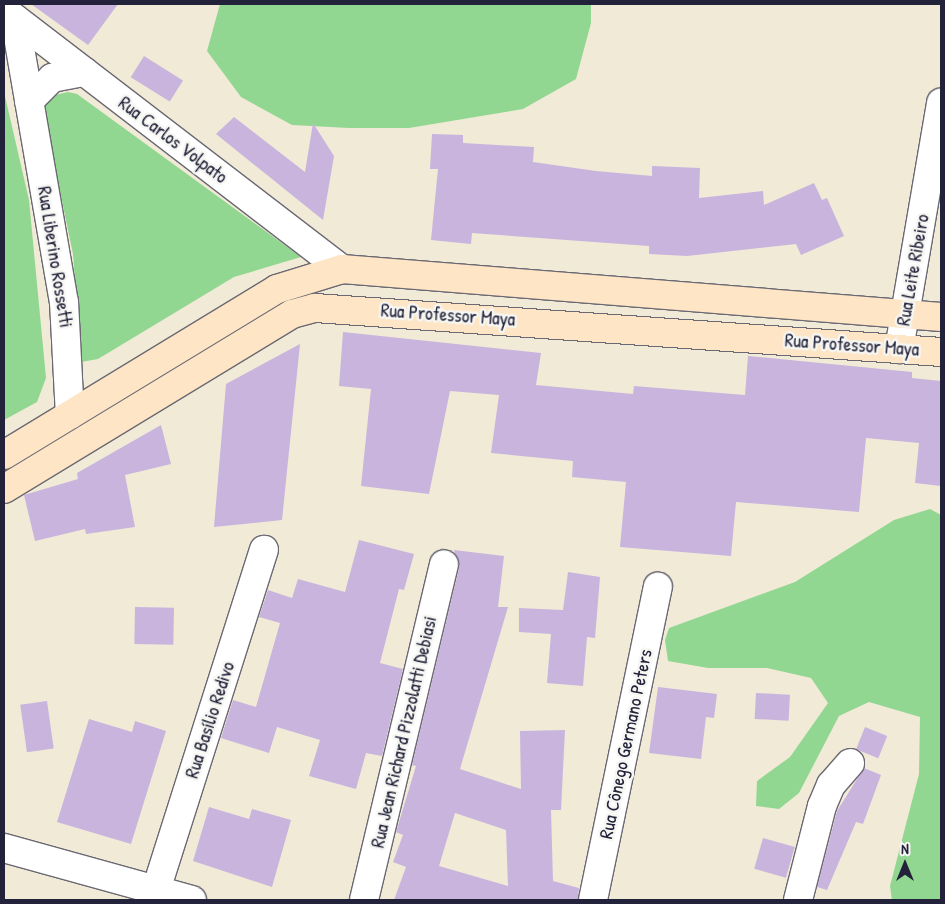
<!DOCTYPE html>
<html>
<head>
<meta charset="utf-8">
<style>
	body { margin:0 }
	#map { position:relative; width:945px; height:904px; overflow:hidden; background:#f1ead7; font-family:"Patrick Hand",sans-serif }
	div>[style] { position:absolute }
	.green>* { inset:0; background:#92d791 }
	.building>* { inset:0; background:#c9b4de; transform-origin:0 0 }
	.roads { filter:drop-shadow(1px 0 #6a6872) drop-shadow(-1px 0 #6a6872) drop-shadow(0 1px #6a6872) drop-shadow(0 -1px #6a6872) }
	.minor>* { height:28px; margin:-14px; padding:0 14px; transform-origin:14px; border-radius:14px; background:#fff }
	.tertiary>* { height:28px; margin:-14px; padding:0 14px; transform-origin:14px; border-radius:14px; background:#fff }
	.secondary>* { height:28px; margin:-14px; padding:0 14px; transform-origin:14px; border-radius:14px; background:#fde5c5 }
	span { translate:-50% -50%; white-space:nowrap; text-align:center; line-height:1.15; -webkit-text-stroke:5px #f6f6f2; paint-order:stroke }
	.street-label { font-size:19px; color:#22223b }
	.frame { position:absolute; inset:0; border:5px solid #22223b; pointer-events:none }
	.north { position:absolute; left:880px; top:839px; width:50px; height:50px; -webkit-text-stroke:4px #f6f6f2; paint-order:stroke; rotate:0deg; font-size:14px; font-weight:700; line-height:20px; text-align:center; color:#22223b }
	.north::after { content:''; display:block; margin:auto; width:18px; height:22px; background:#22223b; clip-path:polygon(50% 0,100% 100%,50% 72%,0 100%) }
</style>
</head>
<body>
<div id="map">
	<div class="green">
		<i style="clip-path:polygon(220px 4px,591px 4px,591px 23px,576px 79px,523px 109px,409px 128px,349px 128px,292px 125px,241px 97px,207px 51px)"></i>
		<i style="clip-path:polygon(4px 92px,29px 200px,46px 378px,37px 402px,4px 420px)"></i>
		<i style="clip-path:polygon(68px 92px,77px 94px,301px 257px,234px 277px,98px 359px,81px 362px,73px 254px,43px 110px,51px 96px)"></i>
		<i style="clip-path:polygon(930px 509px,941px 515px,941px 900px,892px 900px,890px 886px,919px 774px,920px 717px,869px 702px,839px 716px,799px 793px,779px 809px,756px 806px,757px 781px,790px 757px,828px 703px,811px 678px,767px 668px,708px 668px,668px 661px,665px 640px,669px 628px,795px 582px,894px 520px)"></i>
	</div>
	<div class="building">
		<i style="clip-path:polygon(31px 4px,118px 4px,88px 45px)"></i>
		<i style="left:144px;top:56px;width:46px;height:25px;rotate:32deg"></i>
		<i style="clip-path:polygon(234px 117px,305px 172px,313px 123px,334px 156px,323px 220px,216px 134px)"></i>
		<i style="clip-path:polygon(432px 134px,463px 135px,463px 143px,534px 147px,533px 162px,596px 171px,652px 176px,652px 166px,700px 168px,699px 198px,763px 191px,764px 205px,814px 183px,822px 200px,827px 198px,844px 236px,801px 255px,796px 244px,687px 256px,649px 254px,649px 246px,472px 233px,471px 244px,431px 240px,438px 169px,430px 169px)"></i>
		<i style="clip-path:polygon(343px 332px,541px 353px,536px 385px,633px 394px,634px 386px,745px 395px,748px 356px,912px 372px,912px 378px,941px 381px,941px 486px,915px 483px,919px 443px,866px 438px,859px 512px,736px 502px,731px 556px,620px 547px,626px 482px,572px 477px,573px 461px,491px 453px,499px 395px,450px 391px,429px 494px,361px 486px,371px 389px,339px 386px)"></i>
		<i style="clip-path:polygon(300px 344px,282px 520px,214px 527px,226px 384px)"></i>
		<i style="clip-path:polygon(161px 425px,171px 464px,125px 475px,135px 527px,86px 534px,85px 529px,35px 541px,24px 495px,78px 479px,77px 473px)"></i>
		<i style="clip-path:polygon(359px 540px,414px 554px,404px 590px,399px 589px,380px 663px,403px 669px,382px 756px,366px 753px,356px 789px,309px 776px,320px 740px,277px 727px,269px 753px,221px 738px,233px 700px,256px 707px,280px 623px,259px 617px,268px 590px,292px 598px,298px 579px,345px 592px)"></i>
		<i style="clip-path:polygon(evenodd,454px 550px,504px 556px,498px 607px,508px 607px,460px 769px,521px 789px,520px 731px,565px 730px,561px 810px,551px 810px,553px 881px,579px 888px,578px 900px,394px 900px,406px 867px,393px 862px,403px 835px,396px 832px,416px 766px,412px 765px,459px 568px,454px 550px,455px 813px,506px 830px,508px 886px,439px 866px,455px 813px)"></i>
		<i style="clip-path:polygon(568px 572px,600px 577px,595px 638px,587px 637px,583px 686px,547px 683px,551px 634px,519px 632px,519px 608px,563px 610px)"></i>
		<i style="left:135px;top:607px;width:39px;height:37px;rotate:1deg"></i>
		<i style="clip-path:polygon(658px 687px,717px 694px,714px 718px,706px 717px,701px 759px,649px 753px)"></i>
		<i style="left:756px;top:693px;width:34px;height:26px;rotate:3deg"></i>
		<i style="left:47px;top:701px;width:48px;height:27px;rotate:82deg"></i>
		<i style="clip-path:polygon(89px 719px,132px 732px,135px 721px,166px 731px,131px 844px,57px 822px)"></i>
		<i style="left:865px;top:727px;width:24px;height:24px;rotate:22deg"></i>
		<i style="clip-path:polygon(864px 768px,881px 775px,863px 824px,856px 822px,827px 890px,817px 887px,837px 811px)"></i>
		<i style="clip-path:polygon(209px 807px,249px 819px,252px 809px,291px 820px,272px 887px,193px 861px)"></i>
		<i style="left:763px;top:838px;width:33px;height:32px;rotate:16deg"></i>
	</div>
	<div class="roads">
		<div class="minor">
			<i style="left:4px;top:848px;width:195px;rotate:15.5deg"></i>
			<i style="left:156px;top:890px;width:357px;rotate:-72.4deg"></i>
			<i style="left:364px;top:900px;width:345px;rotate:-76.6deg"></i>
			<i style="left:593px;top:900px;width:320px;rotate:-78.3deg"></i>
			<i style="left:798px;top:900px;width:97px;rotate:-75.7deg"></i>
			<i style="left:822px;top:806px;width:23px;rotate:-67deg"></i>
			<i style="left:831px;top:785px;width:29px;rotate:-49deg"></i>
		</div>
		<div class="tertiary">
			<i style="left:4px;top:10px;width:426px;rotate:37.5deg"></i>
			<i style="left:15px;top:19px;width:287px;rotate:80.2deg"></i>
			<i style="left:64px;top:302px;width:113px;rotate:87deg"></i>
			<i style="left:29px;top:101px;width:33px;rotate:-45deg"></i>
			<i style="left:52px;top:78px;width:33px;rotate:-11deg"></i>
			<i style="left:899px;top:349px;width:250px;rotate:-80.3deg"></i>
			<i style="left:156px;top:890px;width:10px;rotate:73deg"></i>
		</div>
		<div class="secondary">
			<i style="left:4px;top:455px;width:320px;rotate:-31.3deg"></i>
			<i style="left:277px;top:289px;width:68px;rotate:-17.1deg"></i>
			<i style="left:342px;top:269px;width:601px;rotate:4.58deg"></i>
			<i style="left:4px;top:489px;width:337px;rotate:-31.3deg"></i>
			<i style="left:292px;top:314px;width:24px;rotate:-15deg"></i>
			<i style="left:315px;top:308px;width:628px;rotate:4.02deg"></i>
		</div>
	</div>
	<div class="street-label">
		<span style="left:173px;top:140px;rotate:37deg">Rua Carlos Volpato</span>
		<span style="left:55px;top:257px;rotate:81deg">Rua Liberino Rossetti</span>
		<span style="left:913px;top:270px;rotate:-80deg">Rua Leite Ribeiro</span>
		<span style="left:448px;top:315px;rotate:4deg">Rua Professor Maya</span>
		<span style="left:852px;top:345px;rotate:4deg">Rua Professor Maya</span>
		<span style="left:210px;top:720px;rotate:-72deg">Rua Basílio Redivo</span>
		<span style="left:404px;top:732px;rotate:-77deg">Rua Jean Richard Pizzolatti Debiasi</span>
		<span style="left:626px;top:744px;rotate:-78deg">Rua Cônego Germano Peters</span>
	</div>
	<div class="frame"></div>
	<div class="north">N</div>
</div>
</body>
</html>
